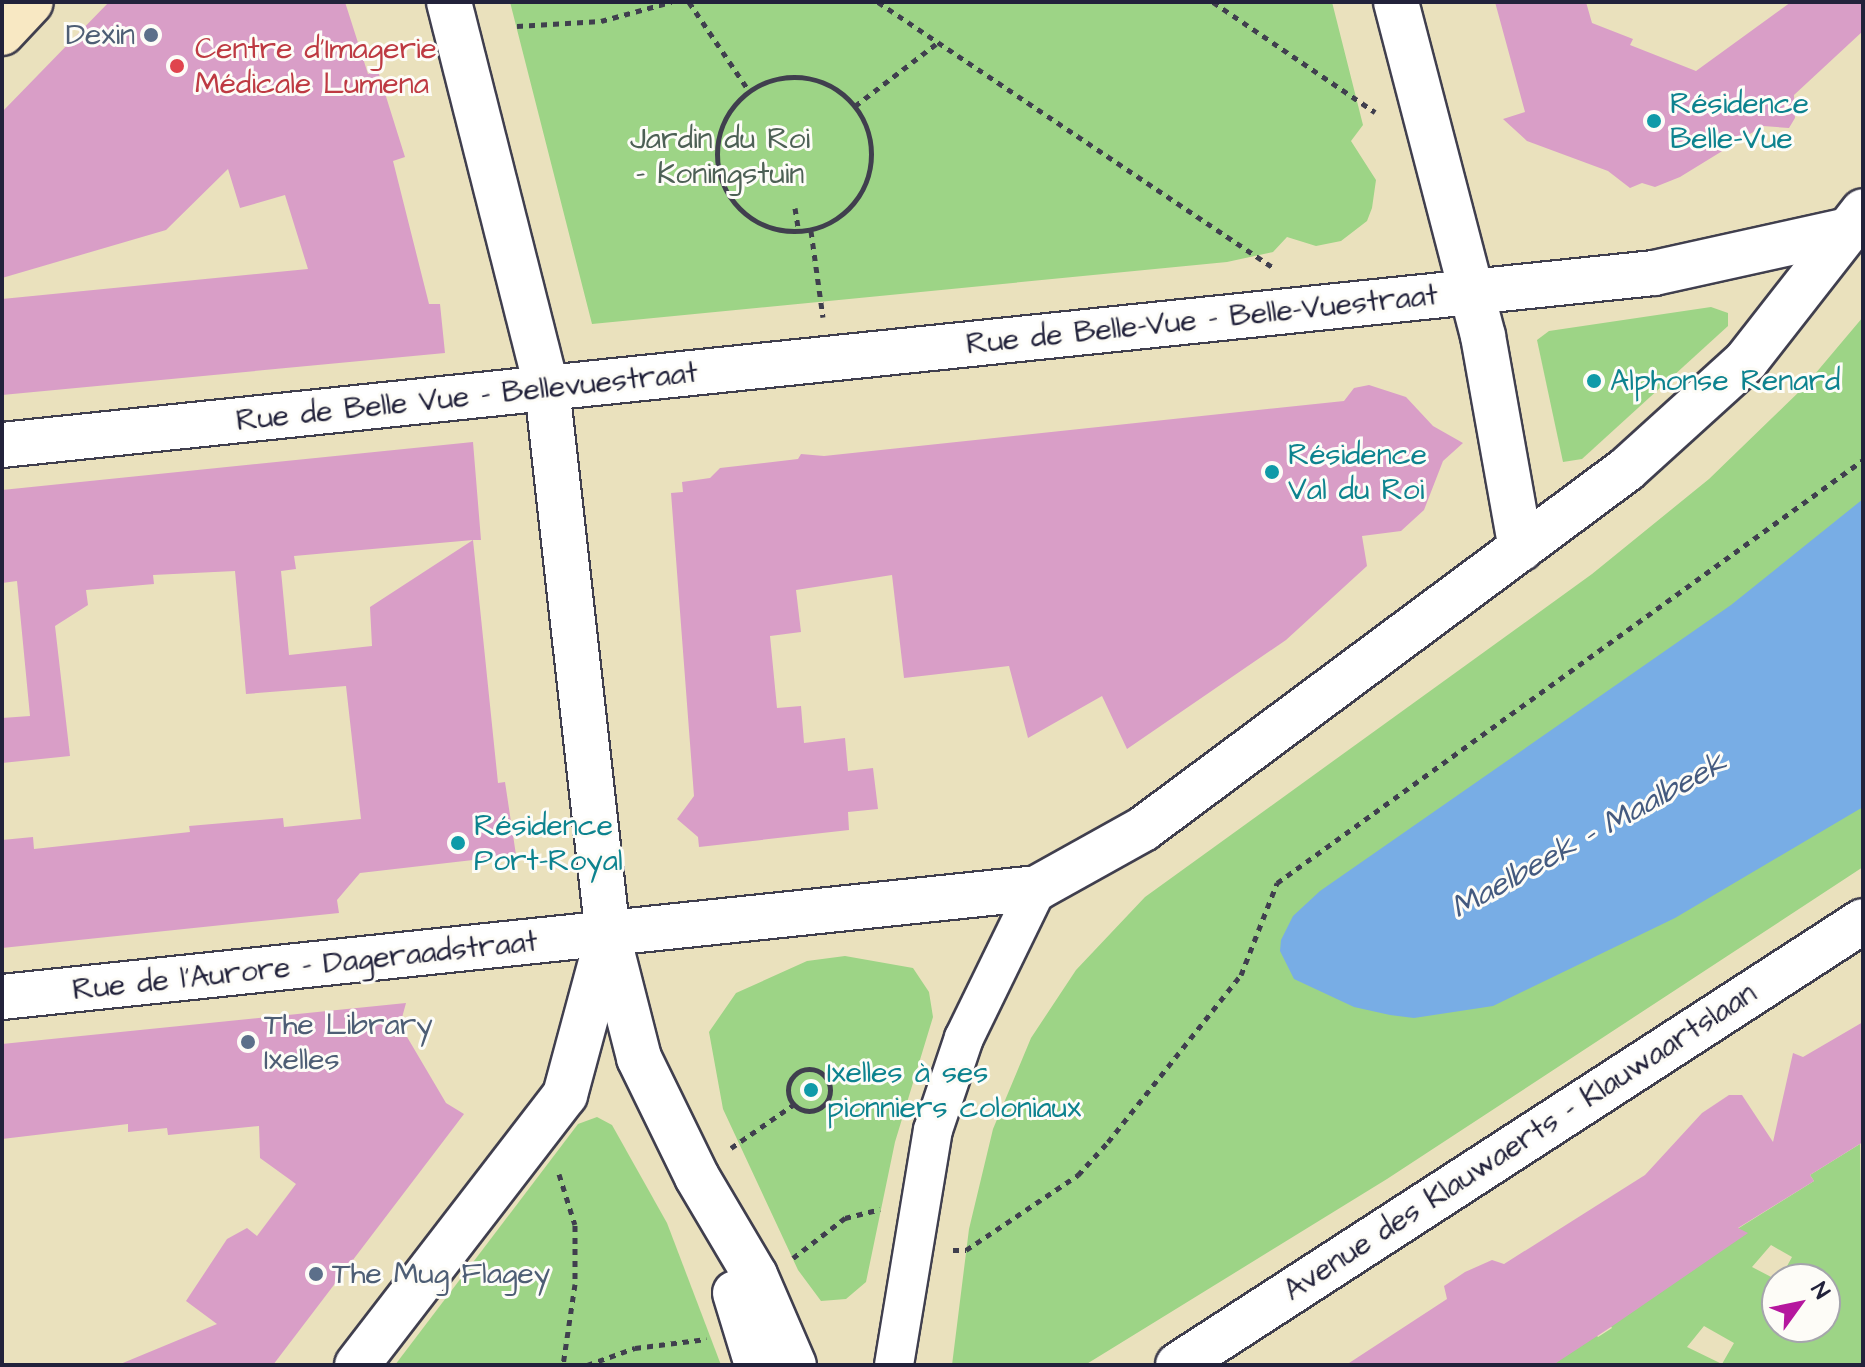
<!DOCTYPE html>
<html>
<head>
<meta charset="utf-8">
<style>
	body { margin:0 }
	#map { position:relative; width:1865px; height:1367px; overflow:hidden; background:#eae1bd; font-family:"Architects Daughter",sans-serif }
	div>[style] { position:absolute }
	.green>* { inset:0; background:#9dd486 }
	.water>* { inset:0; background:#78ade5 }
	.building>* { inset:0; background:#d99ec7 }
	.path>* { height:5px; margin-top:-2.5px; transform-origin:0; background:repeating-linear-gradient(90deg,#403f4e 0 6px,transparent 0 12px) }
	.path>.ring { margin:-2.5px; padding:0; box-sizing:content-box; background:none; border:5px solid #403f4e; border-radius:50% }
	.roads { filter:drop-shadow(2px 0 #403f4e) drop-shadow(-2px 0 #403f4e) drop-shadow(0 2px #403f4e) drop-shadow(0 -2px #403f4e) }
	.pedestrian>* { height:38px; margin:-19px; padding:0 19px; transform-origin:19px; border-radius:19px; background:#fff }
	.minor>* { height:44px; margin:-22px; padding:0 22px; transform-origin:22px; border-radius:22px; background:#fff }
	.tertiary>* { height:44px; margin:-22px; padding:0 22px; transform-origin:22px; border-radius:22px; background:#fff }
	.secondary>* { height:44px; margin:-22px; padding:0 22px; transform-origin:22px; border-radius:22px; background:#f8e8c3 }
	.dots>* { width:22px; height:22px; translate:-50% -50%; box-sizing:border-box; border:4px solid #fdfcf7; border-radius:50% }
	span { translate:-50% -50%; white-space:nowrap; text-align:center; line-height:1.15; -webkit-text-stroke:6px #fdfcf7; paint-order:stroke }
	.service-label { font-size:30px; color:#4e5e75 }
	.right { translate:-100% -50%; text-align:right }
	.left { translate:0 -50%; text-align:left }
	.health-label { font-size:30px; color:#be3a42 }
	.culture-label { font-size:30px; color:#0d838f }
	.park-label { font-size:30px; color:#4d6055 }
	.street-label { font-size:30px; color:#22223b }
	.water-label { font-size:32px; color:#445a7f; font-style:italic }
	.frame { position:absolute; inset:0; border:4px solid #22223b; pointer-events:none }
	.north { position:absolute; left:1761px; top:1263px; width:80px; height:80px; box-sizing:border-box; background:#fdfcf7; border:2px solid #a5a5ac; border-radius:50%; rotate:57deg; font-size:22px; font-weight:700; line-height:32px; text-align:center; color:#22223b }
	.north::after { content:''; display:block; margin:auto; width:28px; height:36px; background:#b5179e; clip-path:polygon(50% 0,100% 100%,50% 72%,0 100%) }
</style>
</head>
<body>
<div id="map">
	<div class="green">
		<i style="clip-path:polygon(510px 2px,1332px 2px,1363px 125px,1351px 141px,1376px 180px,1372px 208px,1367px 221px,1341px 241px,1316px 246px,1287px 237px,1273px 252px,1227px 262px,592px 324px)"></i>
		<i style="clip-path:polygon(1711px 307px,1728px 313px,1728px 326px,1582px 459px,1563px 462px,1537px 340px,1549px 331px)"></i>
		<i style="clip-path:polygon(1863px 317px,1863px 867px,1387px 1179px,1085px 1365px,952px 1365px,969px 1229px,993px 1129px,1031px 1038px,1076px 970px,1145px 897px,1592px 574px,1709px 479px,1804px 387px)"></i>
		<i style="clip-path:polygon(845px 956px,913px 968px,929px 992px,933px 1017px,895px 1142px,866px 1282px,846px 1299px,821px 1301px,798px 1270px,723px 1109px,709px 1032px,736px 993px,807px 961px)"></i>
		<i style="clip-path:polygon(597px 1117px,612px 1125px,667px 1223px,721px 1365px,395px 1365px,578px 1124px)"></i>
		<i style="clip-path:polygon(evenodd,1860px 1144px,1863px 1365px,1553px 1365px,1593px 1331px,1598px 1337px,1612px 1328px,1598px 1306px,1715px 1243px,1814px 1181px,1810px 1175px,1860px 1144px,1771px 1245px,1792px 1257px,1780px 1279px,1825px 1279px,1825px 1327px,1777px 1327px,1777px 1280px,1752px 1267px,1771px 1245px,1860px 1144px,1704px 1326px,1734px 1343px,1722px 1364px,1687px 1347px,1704px 1326px)"></i>
	</div>
	<div class="water">
		<i style="clip-path:polygon(1863px 499px,1863px 807px,1675px 918px,1493px 1006px,1414px 1018px,1390px 1015px,1354px 1007px,1294px 979px,1280px 951px,1281px 940px,1293px 916px,1320px 891px,1731px 605px)"></i>
	</div>
	<div class="building">
		<i style="clip-path:polygon(109px 2px,345px 2px,368px 74px,378px 71px,405px 157px,393px 161px,429px 304px,440px 304px,445px 353px,2px 395px,2px 299px,308px 269px,285px 195px,240px 208px,228px 169px,166px 230px,2px 278px,2px 112px)"></i>
		<i style="clip-path:polygon(1495px 2px,1586px 2px,1592px 23px,1633px 39px,1630px 45px,1696px 71px,1791px 2px,1863px 2px,1863px 31px,1794px 95px,1795px 118px,1789px 128px,1763px 126px,1680px 177px,1655px 187px,1642px 183px,1630px 188px,1608px 171px,1527px 141px,1503px 119px,1525px 112px)"></i>
		<i style="clip-path:polygon(1369px 385px,1406px 397px,1433px 426px,1463px 443px,1443px 461px,1424px 510px,1401px 531px,1362px 536px,1367px 566px,1286px 640px,1127px 749px,1102px 696px,1028px 738px,1009px 666px,904px 678px,892px 575px,796px 590px,801px 632px,770px 636px,777px 708px,801px 706px,804px 743px,845px 738px,848px 771px,873px 768px,878px 809px,848px 812px,849px 830px,699px 847px,698px 837px,677px 819px,694px 796px,671px 493px,683px 492px,682px 482px,710px 478px,720px 468px,798px 459px,801px 454px,824px 456px,1344px 401px,1354px 388px)"></i>
		<i style="clip-path:polygon(evenodd,473px 442px,481px 540px,473px 540px,498px 783px,505px 782px,516px 855px,360px 873px,337px 900px,339px 913px,2px 948px,2px 840px,33px 837px,34px 849px,190px 832px,189px 826px,283px 818px,284px 827px,361px 819px,346px 686px,246px 694px,235px 571px,153px 575px,154px 584px,86px 590px,88px 605px,55px 626px,70px 756px,2px 763px,2px 718px,30px 716px,17px 581px,2px 583px,2px 490px,473px 442px,473px 540px,370px 607px,372px 646px,289px 655px,281px 571px,296px 569px,294px 556px,473px 540px)"></i>
		<i style="clip-path:polygon(406px 1003px,400px 1025px,446px 1103px,464px 1114px,273px 1365px,118px 1365px,217px 1324px,186px 1301px,227px 1239px,247px 1228px,257px 1236px,296px 1184px,260px 1158px,259px 1126px,168px 1135px,167px 1128px,128px 1132px,128px 1124px,2px 1139px,2px 1044px)"></i>
		<i style="clip-path:polygon(1863px 1022px,1863px 1142px,1810px 1175px,1814px 1181px,1738px 1228px,1748px 1233px,1611px 1327px,1553px 1365px,1346px 1365px,1447px 1299px,1444px 1286px,1465px 1272px,1492px 1260px,1504px 1264px,1645px 1175px,1702px 1113px,1729px 1095px,1742px 1095px,1773px 1142px,1793px 1053px,1803px 1057px)"></i>
	</div>
	<div class="path">
		<i style="left:689px;top:2px;width:107px;rotate:56deg"></i>
		<i style="left:878px;top:2px;width:475px;rotate:33.9deg"></i>
		<i style="left:1213px;top:2px;width:196px;rotate:34.2deg"></i>
		<i style="left:517px;top:26px;width:84px;rotate:-3.4deg"></i>
		<i style="left:601px;top:21px;width:73px;rotate:-15.2deg"></i>
		<i class="ring" style="left:717px;top:77px;width:149px;height:149px"></i>
		<i style="left:855px;top:106px;width:102px;rotate:-37.4deg"></i>
		<i style="left:795px;top:208px;width:24px;rotate:81deg"></i>
		<i style="left:811px;top:231px;width:87px;rotate:82.1deg"></i>
		<i class="ring" style="left:788px;top:1069px;width:37px;height:37px"></i>
		<i style="left:731px;top:1148px;width:75px;rotate:-34.7deg"></i>
		<i style="left:559px;top:1174px;width:53px;rotate:72.6deg"></i>
		<i style="left:575px;top:1225px;width:59px;rotate:90deg"></i>
		<i style="left:575px;top:1284px;width:82px;rotate:98.4deg"></i>
		<i style="left:953px;top:1250px;width:13px"></i>
		<i style="left:966px;top:1250px;width:135px;rotate:-33.8deg"></i>
		<i style="left:1078px;top:1175px;width:45px;rotate:-47.7deg"></i>
		<i style="left:1108px;top:1142px;width:213px;rotate:-51.5deg"></i>
		<i style="left:1241px;top:975px;width:99px;rotate:-68.6deg"></i>
		<i style="left:1277px;top:883px;width:723px;rotate:-35.82deg"></i>
		<i style="left:793px;top:1258px;width:66px;rotate:-37.6deg"></i>
		<i style="left:845px;top:1218px;width:36px;rotate:-14deg"></i>
		<i style="left:587px;top:1365px;width:51px;rotate:-19.5deg"></i>
		<i style="left:635px;top:1348px;width:72px;rotate:-7.2deg"></i>
	</div>
	<div class="roads">
		<div class="pedestrian">
			<i style="left:894px;top:1365px;width:238px;rotate:-80.6deg"></i>
			<i style="left:933px;top:1130px;width:97px;rotate:-71.4deg"></i>
			<i style="left:964px;top:1038px;width:167px;rotate:-64deg"></i>
		</div>
		<div class="minor">
			<i style="left:1396px;top:2px;width:345px;rotate:75.4deg"></i>
			<i style="left:1483px;top:336px;width:216px;rotate:79.9deg"></i>
			<i style="left:547px;top:388px;width:1113px;rotate:-5.93deg"></i>
			<i style="left:1654px;top:273px;width:199px;rotate:-12.5deg"></i>
			<i style="left:2px;top:997px;width:1041px;rotate:-6.01deg"></i>
			<i style="left:1037px;top:888px;width:121px;rotate:-29.1deg"></i>
			<i style="left:1143px;top:829px;width:603px;rotate:-36.64deg"></i>
			<i style="left:1627px;top:469px;width:161px;rotate:-42.2deg"></i>
			<i style="left:1746px;top:361px;width:190px;rotate:-52deg"></i>
			<i style="left:357px;top:1365px;width:341px;rotate:-52.4deg"></i>
			<i style="left:565px;top:1095px;width:165px;rotate:-74.9deg"></i>
			<i style="left:1178px;top:1365px;width:816px;rotate:-32.95deg"></i>
		</div>
		<div class="tertiary">
			<i style="left:449px;top:2px;width:398px;rotate:75.8deg"></i>
			<i style="left:547px;top:388px;width:551px;rotate:83.65deg"></i>
			<i style="left:608px;top:936px;width:126px;rotate:75.7deg"></i>
			<i style="left:639px;top:1058px;width:132px;rotate:64deg"></i>
			<i style="left:697px;top:1177px;width:114px;rotate:59.4deg"></i>
			<i style="left:755px;top:1275px;width:98px;rotate:66.6deg"></i>
			<i style="left:2px;top:445px;width:548px;rotate:-5.97deg"></i>
			<i style="left:735px;top:1293px;width:75px;rotate:73deg"></i>
		</div>
		<div class="secondary">
			<i style="left:2px;top:33px;width:42px;rotate:-46.9deg"></i>
		</div>
	</div>
	<div class="dots">
		<i style="left:151px;top:35px;background:#5c6f8a"></i>
		<i style="left:177px;top:66px;background:#e0444e"></i>
		<i style="left:1654px;top:121px;background:#0f9aa8"></i>
		<i style="left:1594px;top:381px;background:#0f9aa8"></i>
		<i style="left:1272px;top:472px;background:#0f9aa8"></i>
		<i style="left:458px;top:843px;background:#0f9aa8"></i>
		<i style="left:248px;top:1042px;background:#5c6f8a"></i>
		<i style="left:811px;top:1090px;background:#0f9aa8"></i>
		<i style="left:316px;top:1274px;background:#5c6f8a"></i>
	</div>
	<div class="service-label">
		<span class="right" style="left:135px;top:35px">Dexin</span>
		<span class="left" style="left:264px;top:1042px">The Library<br>Ixelles</span>
		<span class="left" style="left:332px;top:1274px">The Mug Flagey</span>
	</div>
	<div class="health-label">
		<span class="left" style="left:195px;top:66px">Centre d'Imagerie<br>Médicale Lumena</span>
	</div>
	<div class="culture-label">
		<span class="left" style="left:1670px;top:121px">Résidence<br>Belle-Vue</span>
		<span class="left" style="left:1610px;top:381px">Alphonse Renard</span>
		<span class="left" style="left:1288px;top:472px">Résidence<br>Val du Roi</span>
		<span class="left" style="left:474px;top:843px">Résidence<br>Port-Royal</span>
		<span class="left" style="left:827px;top:1090px">Ixelles à ses<br>pionniers coloniaux</span>
	</div>
	<div class="park-label">
		<span style="left:720px;top:156px">Jardin du Roi<br>- Koningstuin</span>
	</div>
	<div class="street-label">
		<span style="left:1202px;top:320px;rotate:-6deg">Rue de Belle-Vue - Belle-Vuestraat</span>
		<span style="left:467px;top:397px;rotate:-6deg">Rue de Belle Vue - Bellevuestraat</span>
		<span style="left:305px;top:966px;rotate:-6deg">Rue de l'Aurore - Dageraadstraat</span>
		<span style="left:1520px;top:1142px;rotate:-33deg">Avenue des Klauwaerts - Klauwaartslaan</span>
	</div>
	<div class="water-label">
		<span style="left:1589px;top:836px;rotate:-29deg">Maelbeek - Maalbeek</span>
	</div>
	<div class="frame"></div>
	<div class="north">N</div>
</div>
</body>
</html>
